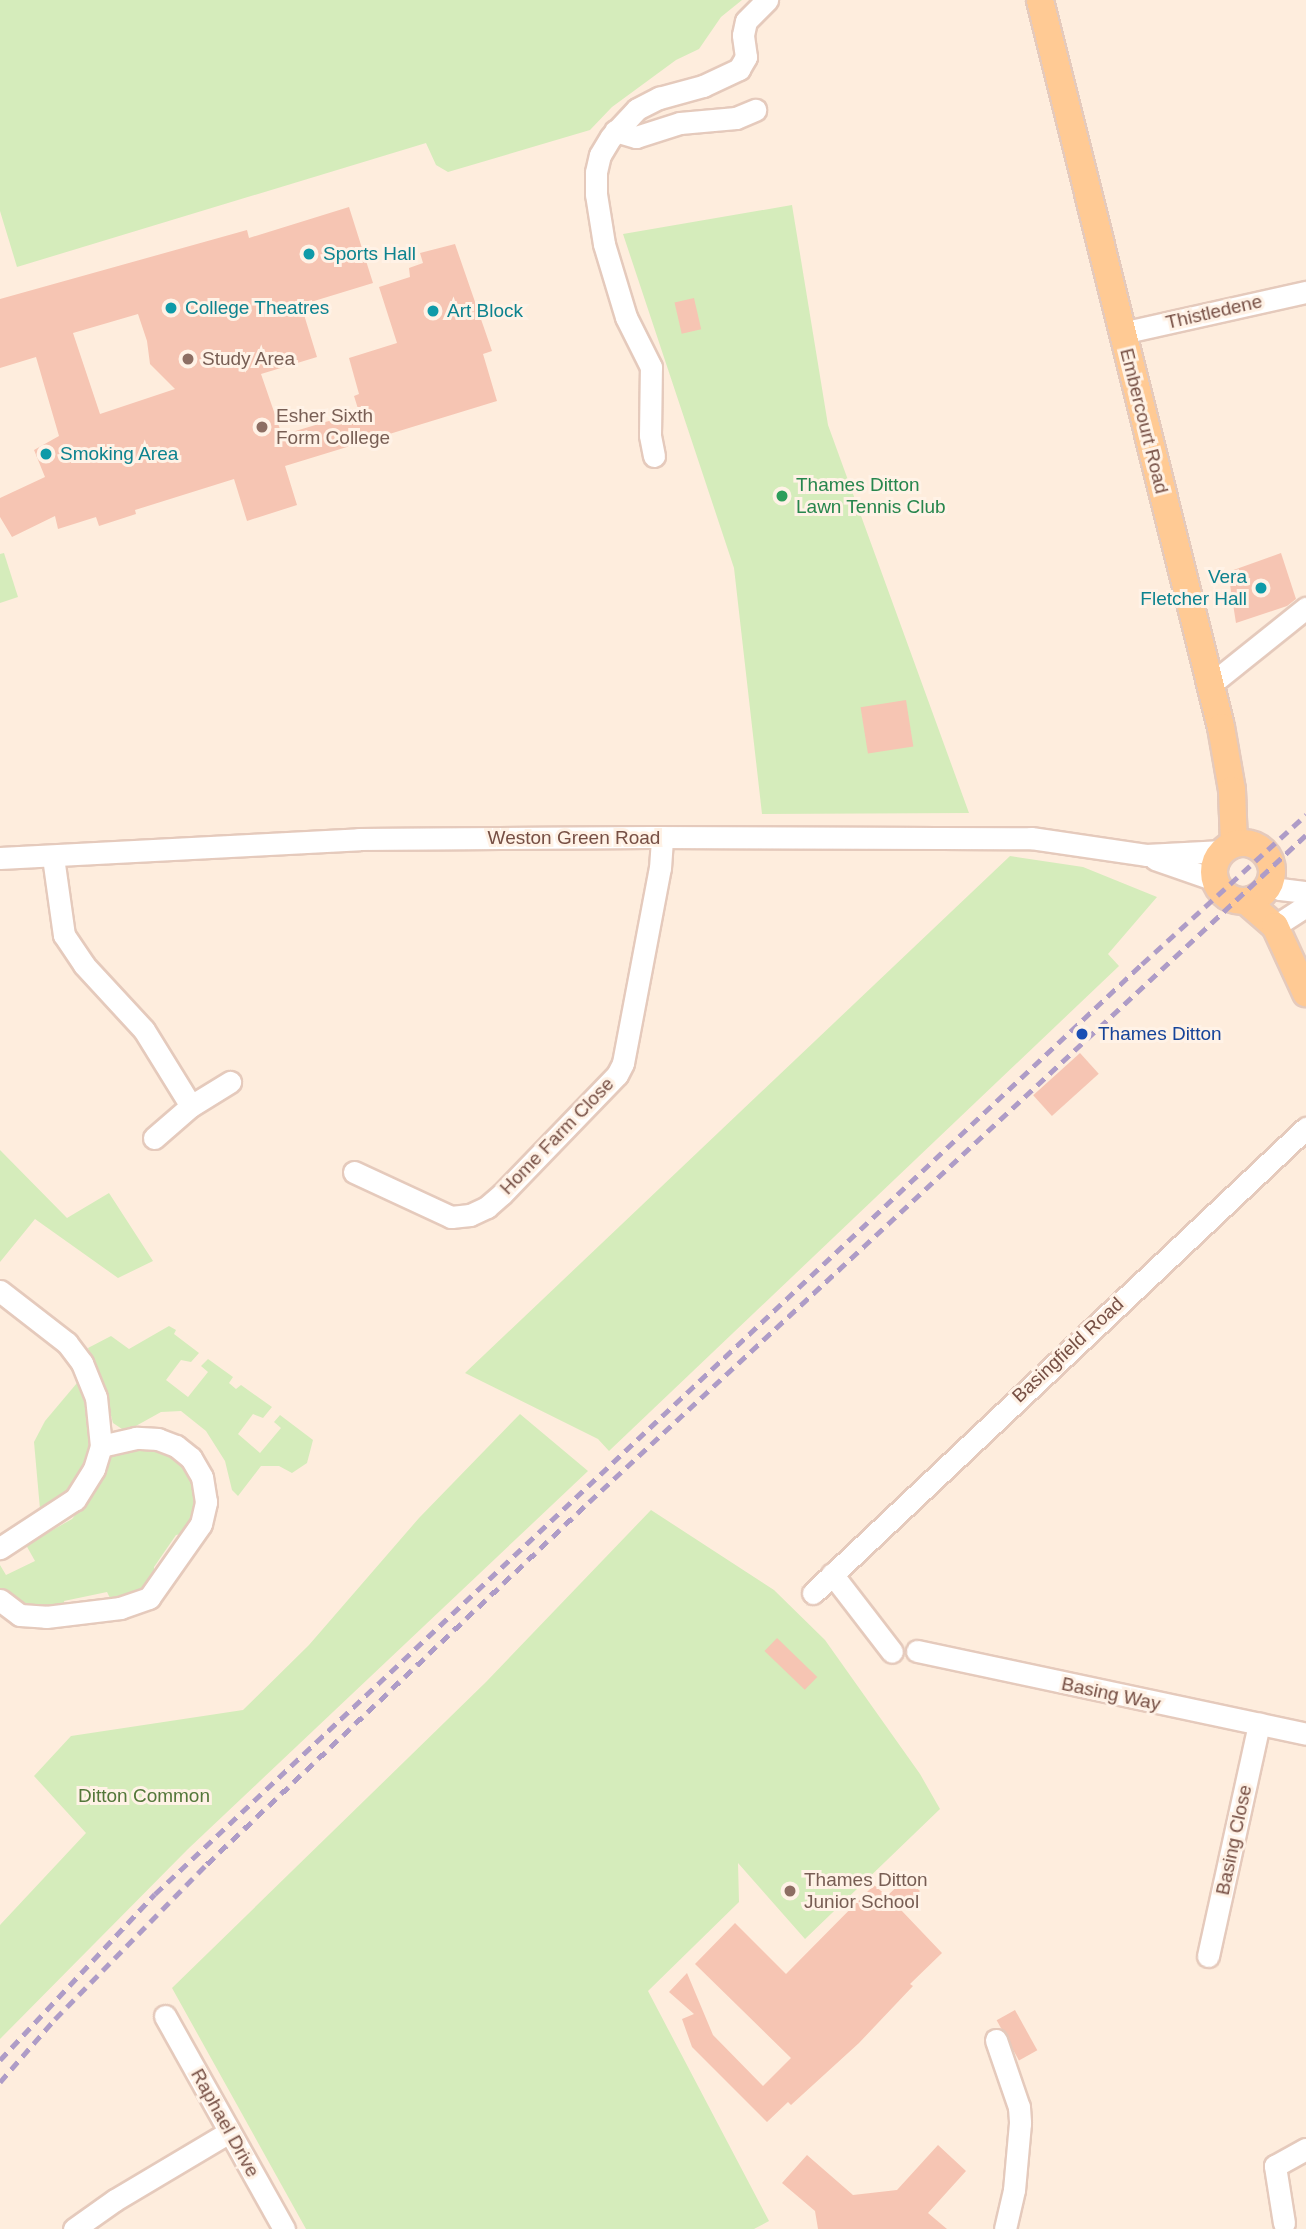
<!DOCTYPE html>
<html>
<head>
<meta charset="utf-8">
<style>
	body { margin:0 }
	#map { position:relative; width:1306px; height:2229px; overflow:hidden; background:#feeddd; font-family:Arial,sans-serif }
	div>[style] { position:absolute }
	.green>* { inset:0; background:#d5ecbb }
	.building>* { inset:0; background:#f6c5b3; transform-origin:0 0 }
	.roads { filter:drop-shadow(2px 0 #e5cabc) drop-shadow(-2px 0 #e5cabc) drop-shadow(0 2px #e5cabc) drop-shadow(0 -2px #e5cabc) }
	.minor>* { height:21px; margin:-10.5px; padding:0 10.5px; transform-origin:10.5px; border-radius:10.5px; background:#fff }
	.major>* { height:26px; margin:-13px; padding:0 13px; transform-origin:13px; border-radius:13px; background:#ffca94 }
	.major>.ring { margin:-13px; padding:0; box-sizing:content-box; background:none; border:26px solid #ffca94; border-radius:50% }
	.rail>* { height:5px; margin-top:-2.5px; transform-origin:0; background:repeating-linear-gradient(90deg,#ae9cc7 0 10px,transparent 0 17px) }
	.dots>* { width:19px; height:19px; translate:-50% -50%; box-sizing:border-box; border:4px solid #fff2e6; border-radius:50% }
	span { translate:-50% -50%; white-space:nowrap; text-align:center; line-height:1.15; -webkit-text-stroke:6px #fff2e6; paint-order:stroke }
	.culture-label { font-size:19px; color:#0d838f }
	.left { translate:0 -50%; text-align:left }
	.right { translate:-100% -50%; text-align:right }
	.street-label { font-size:19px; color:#764f44 }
	.education-label { font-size:19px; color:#785e54 }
	.leisure-label { font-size:19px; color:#27864d }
	.transit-label { font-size:19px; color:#164399 }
	.park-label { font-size:19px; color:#537739 }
</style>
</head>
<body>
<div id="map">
	<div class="green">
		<i style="clip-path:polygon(0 0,742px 0,721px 17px,699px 49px,676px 60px,612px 107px,590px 130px,448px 172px,436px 165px,426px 143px,17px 267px,0 211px)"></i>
		<i style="clip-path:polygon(792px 205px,828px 425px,969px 813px,762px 814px,734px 568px,623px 234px)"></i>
		<i style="clip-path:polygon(4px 553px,18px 597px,0 603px,0 554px)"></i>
		<i style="clip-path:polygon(1010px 856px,1083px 867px,1157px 897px,1108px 954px,1119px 966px,609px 1451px,598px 1439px,465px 1373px)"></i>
		<i style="clip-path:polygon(0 1150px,67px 1218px,109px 1193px,153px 1261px,118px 1278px,35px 1219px,0 1262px)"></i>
		<i style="clip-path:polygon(169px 1326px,176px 1330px,174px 1334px,199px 1353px,191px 1362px,181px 1360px,166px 1380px,188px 1397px,208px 1372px,201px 1366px,208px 1359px,233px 1377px,229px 1383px,236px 1389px,241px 1385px,272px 1407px,263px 1418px,253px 1414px,238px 1434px,260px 1453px,281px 1428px,274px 1422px,280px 1415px,313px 1440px,307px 1463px,292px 1473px,279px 1466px,261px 1466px,238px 1496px,232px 1490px,225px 1461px,206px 1431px,181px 1411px,161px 1412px,134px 1427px,122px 1429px,113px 1423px,102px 1382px,88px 1348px,111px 1336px,129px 1349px)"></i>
		<i style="clip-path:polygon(77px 1383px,91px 1419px,87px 1466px,60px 1503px,40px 1509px,34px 1442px,45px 1421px)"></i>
		<i style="clip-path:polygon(520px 1414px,588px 1471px,188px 1849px,0 2039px,0 1925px,86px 1833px,34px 1776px,71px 1736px,243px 1710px,309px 1645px,419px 1518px)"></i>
		<i style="clip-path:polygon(115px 1448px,165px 1448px,193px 1471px,197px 1511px,188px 1533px,176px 1535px,154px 1567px,154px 1579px,138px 1594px,112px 1602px,107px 1592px,64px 1601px,65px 1607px,49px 1609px,20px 1605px,0 1589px,0 1565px,6px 1575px,35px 1561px,26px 1545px,72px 1519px,94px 1492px)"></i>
		<i style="clip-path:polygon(651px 1510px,774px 1590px,825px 1640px,920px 1774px,940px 1809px,805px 1939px,738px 1863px,739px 1902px,648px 1991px,769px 2221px,754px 2229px,306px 2229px,172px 1988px,486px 1682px)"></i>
	</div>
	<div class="building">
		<i style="clip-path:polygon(evenodd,349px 207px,373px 283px,301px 305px,317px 357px,261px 374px,282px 435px,359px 412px,354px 396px,359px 394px,349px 358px,397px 343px,379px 287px,410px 277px,409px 268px,423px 263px,420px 253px,455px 244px,492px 351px,483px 354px,497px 401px,285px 466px,297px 505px,247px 521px,234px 479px,135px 510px,136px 514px,99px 526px,96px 517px,58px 529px,55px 516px,12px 537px,0 517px,0 498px,45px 477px,34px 450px,59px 436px,36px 357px,0 368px,0 299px,247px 230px,249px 238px,349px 207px,138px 314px,147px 341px,150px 364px,175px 389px,100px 414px,73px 333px,138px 314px)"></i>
		<i style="left:694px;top:298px;width:32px;height:20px;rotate:77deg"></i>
		<i style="clip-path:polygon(1281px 553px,1296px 599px,1287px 606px,1236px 623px,1228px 572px)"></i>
		<i style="left:906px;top:700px;width:47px;height:46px;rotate:81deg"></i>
		<i style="left:1080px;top:1053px;width:28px;height:63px;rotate:48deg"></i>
		<i style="left:777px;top:1638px;width:56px;height:18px;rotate:44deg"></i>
		<i style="clip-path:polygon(906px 1878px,920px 1891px,901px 1910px,942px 1953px,910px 1984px,913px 1986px,859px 2043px,791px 2105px,788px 2102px,767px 2122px,692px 2047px,682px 2019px,694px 2014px,669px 1992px,687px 1973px,713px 2035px,763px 2086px,791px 2058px,695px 1964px,735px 1923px,786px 1974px,874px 1885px,887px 1896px)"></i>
		<i style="left:1015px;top:2010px;width:46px;height:21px;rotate:61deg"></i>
		<i style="clip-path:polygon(938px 2145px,966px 2171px,928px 2213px,947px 2229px,818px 2229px,815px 2211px,782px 2183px,807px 2155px,853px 2195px,897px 2190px)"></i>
	</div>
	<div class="roads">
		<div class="minor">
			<i style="left:615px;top:131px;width:22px;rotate:16deg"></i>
			<i style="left:636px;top:137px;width:46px;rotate:-17.7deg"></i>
			<i style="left:680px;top:123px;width:56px;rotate:-5.1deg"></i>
			<i style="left:736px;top:118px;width:21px;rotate:-23deg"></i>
			<i style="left:1122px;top:333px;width:189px;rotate:-12.6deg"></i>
			<i style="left:654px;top:456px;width:21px;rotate:-101deg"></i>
			<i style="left:650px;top:435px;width:68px;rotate:-89.2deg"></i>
			<i style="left:651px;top:367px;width:56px;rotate:-116.6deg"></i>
			<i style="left:626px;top:317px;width:76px;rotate:-106.8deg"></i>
			<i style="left:604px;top:244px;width:51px;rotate:-99.1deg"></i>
			<i style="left:596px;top:194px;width:22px;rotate:-90deg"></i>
			<i style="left:596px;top:172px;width:17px;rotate:-77deg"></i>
			<i style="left:600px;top:155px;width:21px;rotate:-59deg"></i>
			<i style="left:611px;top:137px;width:38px;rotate:-47deg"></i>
			<i style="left:637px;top:109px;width:25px;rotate:-27deg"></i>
			<i style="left:659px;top:98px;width:46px;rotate:-15.3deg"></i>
			<i style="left:703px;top:86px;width:40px;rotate:-25deg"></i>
			<i style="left:739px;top:69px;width:14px;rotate:-60deg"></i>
			<i style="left:746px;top:57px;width:22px;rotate:-98deg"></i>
			<i style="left:743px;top:35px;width:14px;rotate:-78deg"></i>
			<i style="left:746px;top:21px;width:30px;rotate:-45deg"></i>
			<i style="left:1211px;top:684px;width:122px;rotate:-38.7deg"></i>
			<i style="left:53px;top:857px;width:79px;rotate:82deg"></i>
			<i style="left:64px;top:935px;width:36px;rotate:56deg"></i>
			<i style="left:84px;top:965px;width:88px;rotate:47.3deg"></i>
			<i style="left:144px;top:1030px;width:89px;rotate:58.3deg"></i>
			<i style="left:0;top:858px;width:360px;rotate:-3deg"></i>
			<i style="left:359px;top:839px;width:292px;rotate:-0.4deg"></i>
			<i style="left:651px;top:837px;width:380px;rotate:0.2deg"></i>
			<i style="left:1031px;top:838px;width:116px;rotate:8.4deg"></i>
			<i style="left:1146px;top:855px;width:77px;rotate:-3deg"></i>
			<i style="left:1155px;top:859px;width:64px;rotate:19.3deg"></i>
			<i style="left:1270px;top:884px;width:11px;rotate:27deg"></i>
			<i style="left:1280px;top:889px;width:26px;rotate:7deg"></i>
			<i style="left:1275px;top:926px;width:37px;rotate:-33deg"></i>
			<i style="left:154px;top:1138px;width:49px;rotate:-40.9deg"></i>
			<i style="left:191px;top:1106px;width:46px;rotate:-31.6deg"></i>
			<i style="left:354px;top:1172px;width:107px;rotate:24.9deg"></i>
			<i style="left:451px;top:1217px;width:19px;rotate:-6deg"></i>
			<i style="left:470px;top:1215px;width:19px;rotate:-25deg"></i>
			<i style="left:487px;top:1207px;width:20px;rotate:-41deg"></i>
			<i style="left:502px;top:1194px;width:165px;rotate:-46deg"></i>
			<i style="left:617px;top:1075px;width:13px;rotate:-63deg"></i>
			<i style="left:623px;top:1063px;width:198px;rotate:-79.3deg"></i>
			<i style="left:660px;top:868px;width:31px;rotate:-86deg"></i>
			<i style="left:0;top:1291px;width:85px;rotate:37.8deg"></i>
			<i style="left:67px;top:1343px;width:25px;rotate:53deg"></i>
			<i style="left:82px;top:1363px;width:37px;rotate:68deg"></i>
			<i style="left:96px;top:1397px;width:49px;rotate:84.2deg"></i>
			<i style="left:101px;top:1446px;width:24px;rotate:107deg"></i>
			<i style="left:94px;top:1469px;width:36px;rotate:122deg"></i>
			<i style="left:75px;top:1499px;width:90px;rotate:146.8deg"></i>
			<i style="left:832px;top:1574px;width:98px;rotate:52.4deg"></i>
			<i style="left:813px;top:1593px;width:678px;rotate:-43.33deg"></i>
			<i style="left:0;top:1600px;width:25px;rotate:37deg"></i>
			<i style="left:20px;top:1615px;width:26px;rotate:4deg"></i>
			<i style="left:46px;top:1617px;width:75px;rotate:-6.9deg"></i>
			<i style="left:120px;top:1608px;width:31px;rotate:-19deg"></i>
			<i style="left:149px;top:1598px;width:90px;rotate:-54.9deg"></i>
			<i style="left:201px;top:1524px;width:23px;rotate:-77deg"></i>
			<i style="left:206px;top:1502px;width:25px;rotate:-99deg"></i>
			<i style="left:202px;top:1477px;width:22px;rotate:-120deg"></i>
			<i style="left:191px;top:1458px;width:19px;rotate:-141deg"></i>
			<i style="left:176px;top:1446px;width:19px;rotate:-159deg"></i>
			<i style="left:158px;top:1439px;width:22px;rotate:-177deg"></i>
			<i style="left:136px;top:1438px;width:36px;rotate:167deg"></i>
			<i style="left:917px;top:1651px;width:398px;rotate:12deg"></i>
			<i style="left:1208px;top:1956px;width:238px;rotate:-77.6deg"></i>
			<i style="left:165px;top:2016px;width:244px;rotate:60.8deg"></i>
			<i style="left:996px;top:2040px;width:71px;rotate:71.1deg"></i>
			<i style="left:1019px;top:2107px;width:16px;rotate:86deg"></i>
			<i style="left:1020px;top:2123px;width:67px;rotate:95.1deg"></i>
			<i style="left:1014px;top:2190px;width:40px;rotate:103deg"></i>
			<i style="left:1284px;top:2223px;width:58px;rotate:-99deg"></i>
			<i style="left:1275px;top:2166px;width:35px;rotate:-29deg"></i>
			<i style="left:74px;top:2229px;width:50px;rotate:-35.3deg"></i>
			<i style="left:115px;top:2200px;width:133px;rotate:-30.8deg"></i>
		</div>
		<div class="major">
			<i style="left:1040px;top:0;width:749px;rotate:76.02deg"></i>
			<i style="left:1221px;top:727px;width:64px;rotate:80.1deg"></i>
			<i style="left:1232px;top:790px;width:54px;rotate:87.9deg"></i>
			<i class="ring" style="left:1214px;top:843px;width:32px;height:32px"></i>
			<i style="left:1247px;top:902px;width:37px;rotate:41deg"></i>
			<i style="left:1275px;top:926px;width:74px;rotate:65.2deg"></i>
		</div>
	</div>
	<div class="rail">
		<i style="left:0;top:2060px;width:227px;rotate:-47deg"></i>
		<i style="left:155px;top:1894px;width:1356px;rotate:-43.3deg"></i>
		<i style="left:1142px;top:964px;width:222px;rotate:-42.3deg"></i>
		<i style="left:0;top:2082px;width:84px;rotate:-48.9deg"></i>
		<i style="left:55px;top:2019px;width:217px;rotate:-45.6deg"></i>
		<i style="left:207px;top:1864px;width:526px;rotate:-43.46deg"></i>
		<i style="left:589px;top:1502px;width:979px;rotate:-42.93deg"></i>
	</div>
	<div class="dots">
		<i style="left:309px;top:254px;background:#0f9aa8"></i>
		<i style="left:171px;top:308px;background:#0f9aa8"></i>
		<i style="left:433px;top:311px;background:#0f9aa8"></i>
		<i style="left:188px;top:359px;background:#8d6e63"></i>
		<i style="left:262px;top:427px;background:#8d6e63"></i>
		<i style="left:46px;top:454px;background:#0f9aa8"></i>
		<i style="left:782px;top:496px;background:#2e9e5b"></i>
		<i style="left:1261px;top:588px;background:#0f9aa8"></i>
		<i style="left:1082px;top:1034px;background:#1a4fb4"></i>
		<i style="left:790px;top:1891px;background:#8d6e63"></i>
	</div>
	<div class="culture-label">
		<span class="left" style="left:323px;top:254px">Sports Hall</span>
		<span class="left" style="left:185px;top:308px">College Theatres</span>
		<span class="left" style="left:447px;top:311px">Art Block</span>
		<span class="left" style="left:60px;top:454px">Smoking Area</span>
		<span class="right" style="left:1247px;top:588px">Vera<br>Fletcher Hall</span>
	</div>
	<div class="street-label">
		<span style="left:1214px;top:312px;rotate:-13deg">Thistledene</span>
		<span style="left:1144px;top:421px;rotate:76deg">Embercourt Road</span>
		<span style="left:574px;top:838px">Weston Green Road</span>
		<span style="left:557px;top:1136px;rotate:-46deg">Home Farm Close</span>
		<span style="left:1068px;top:1350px;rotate:-43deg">Basingfield Road</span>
		<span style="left:1111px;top:1694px;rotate:12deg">Basing Way</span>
		<span style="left:1234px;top:1840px;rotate:-78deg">Basing Close</span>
		<span style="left:225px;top:2123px;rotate:61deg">Raphael Drive</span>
	</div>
	<div class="education-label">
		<span class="left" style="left:202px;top:359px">Study Area</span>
		<span class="left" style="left:276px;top:427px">Esher Sixth<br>Form College</span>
		<span class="left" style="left:804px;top:1891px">Thames Ditton<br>Junior School</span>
	</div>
	<div class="leisure-label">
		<span class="left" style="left:796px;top:496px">Thames Ditton<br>Lawn Tennis Club</span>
	</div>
	<div class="transit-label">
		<span class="left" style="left:1098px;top:1034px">Thames Ditton</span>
	</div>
	<div class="park-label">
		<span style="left:144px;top:1796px">Ditton Common</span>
	</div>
</div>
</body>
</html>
